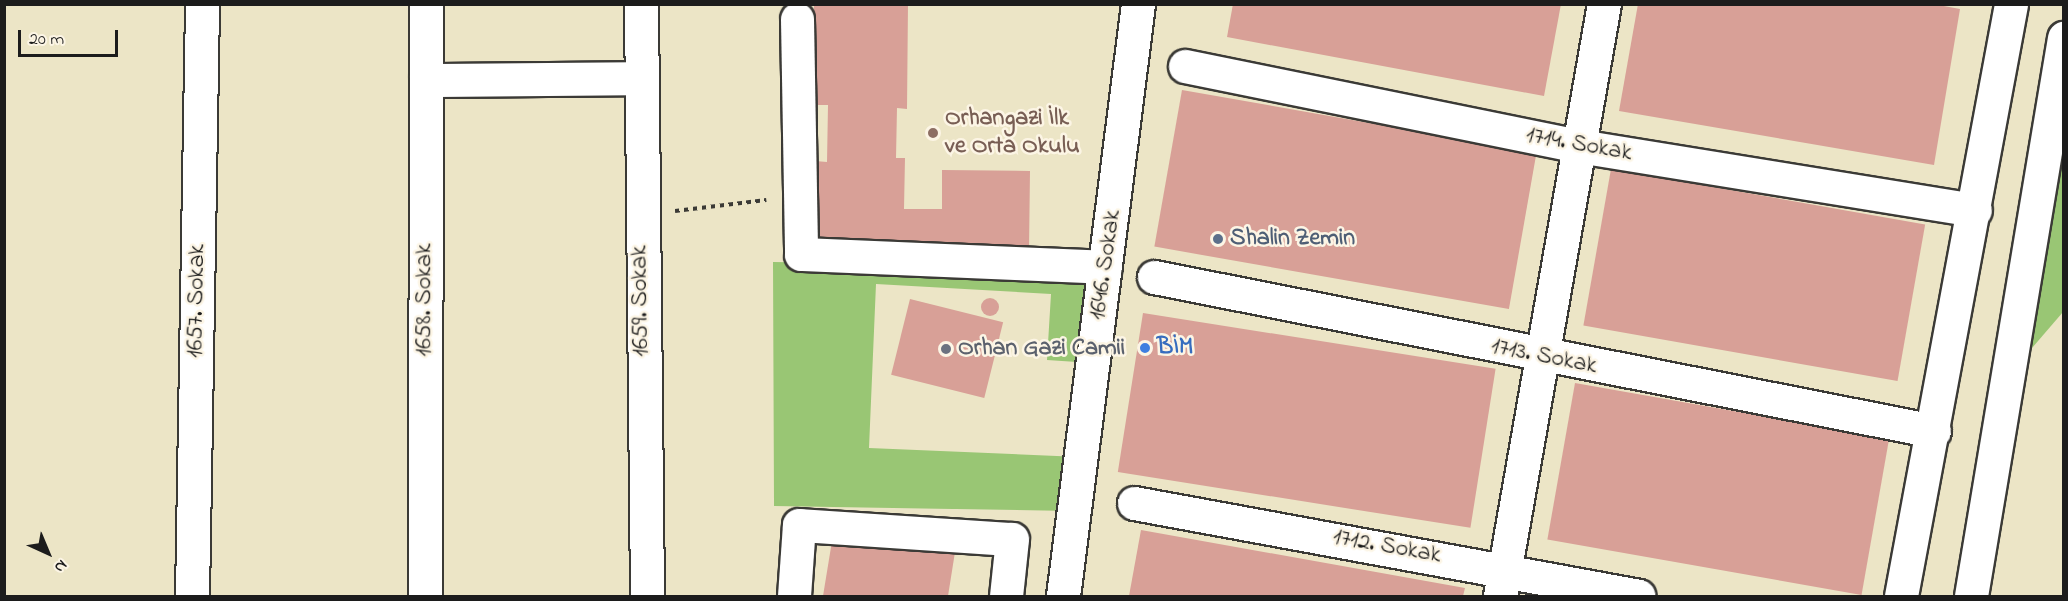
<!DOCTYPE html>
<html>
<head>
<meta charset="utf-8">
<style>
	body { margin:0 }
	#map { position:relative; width:2068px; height:601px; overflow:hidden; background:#ece5c6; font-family:"Indie Flower",sans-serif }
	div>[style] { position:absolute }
	.green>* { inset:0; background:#99c674 }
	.building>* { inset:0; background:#d8a097; transform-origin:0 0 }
	.round { border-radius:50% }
	.path>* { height:4px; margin-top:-2px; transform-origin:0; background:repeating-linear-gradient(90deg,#3b3a36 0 4.5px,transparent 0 9px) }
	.roads { filter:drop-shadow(2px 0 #3b3a36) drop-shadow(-2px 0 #3b3a36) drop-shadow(0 2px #3b3a36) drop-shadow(0 -2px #3b3a36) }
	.minor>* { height:33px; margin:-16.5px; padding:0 16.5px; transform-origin:16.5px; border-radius:16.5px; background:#fff }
	.dots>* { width:16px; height:16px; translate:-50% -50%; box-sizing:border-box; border:3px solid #fcf5e5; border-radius:50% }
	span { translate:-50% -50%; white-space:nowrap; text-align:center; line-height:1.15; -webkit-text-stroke:5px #fcf5e5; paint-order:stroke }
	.education-label { font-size:24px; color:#785e54; font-weight:700 }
	.left { translate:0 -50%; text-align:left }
	.street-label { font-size:24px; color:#1c1c1c }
	.service-label { font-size:24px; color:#4e5e75; font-weight:700 }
	.shop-label { font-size:24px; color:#366cbe; font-weight:700 }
	.worship-label { font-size:24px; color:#5b616d; font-weight:700 }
	.frame { position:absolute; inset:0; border:6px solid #1c1c1c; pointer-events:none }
	.north { position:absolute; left:18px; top:523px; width:60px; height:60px; -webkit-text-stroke:4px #fcf5e5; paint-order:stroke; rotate:136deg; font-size:16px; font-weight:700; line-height:24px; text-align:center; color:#1c1c1c }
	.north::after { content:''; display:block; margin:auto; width:21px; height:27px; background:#1c1c1c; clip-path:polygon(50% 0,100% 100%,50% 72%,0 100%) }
	.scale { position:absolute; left:18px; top:30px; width:100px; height:27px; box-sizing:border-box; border:3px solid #1c1c1c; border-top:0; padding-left:8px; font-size:18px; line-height:21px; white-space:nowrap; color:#1c1c1c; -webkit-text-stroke:4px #fcf5e5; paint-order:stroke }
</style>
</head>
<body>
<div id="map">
	<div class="green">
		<i style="clip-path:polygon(2063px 60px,2063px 312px,2013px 370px)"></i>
		<i style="clip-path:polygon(773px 262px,1105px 267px,1092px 363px,1047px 360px,1051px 294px,876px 284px,869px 448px,1080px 457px,1072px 511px,774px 506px)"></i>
	</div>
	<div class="building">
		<i style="clip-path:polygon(814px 4px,908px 4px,907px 109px,897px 108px,896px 158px,905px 158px,904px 209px,942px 209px,942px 170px,1030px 171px,1029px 251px,814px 250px,815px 161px,827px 162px,828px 105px,813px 105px)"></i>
		<i style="clip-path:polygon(1233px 4px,1561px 4px,1544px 96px,1227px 37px)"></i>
		<i style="clip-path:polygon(1638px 4px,1933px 4px,1960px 9px,1934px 165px,1619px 111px)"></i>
		<i style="left:1182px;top:90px;width:360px;height:159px;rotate:10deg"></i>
		<i style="left:1611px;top:169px;width:319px;height:159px;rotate:10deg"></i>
		<i class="round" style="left:981px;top:298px;width:18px;height:18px"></i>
		<i style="left:910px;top:299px;width:96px;height:78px;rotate:14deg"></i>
		<i style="left:1143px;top:313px;width:357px;height:161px;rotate:9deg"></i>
		<i style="left:1575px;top:383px;width:319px;height:159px;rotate:10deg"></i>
		<i style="clip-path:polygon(1141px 530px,1465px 588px,1463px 596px,1129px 596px)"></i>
		<i style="clip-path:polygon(833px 535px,955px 552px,948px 596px,823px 596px)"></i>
	</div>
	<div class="path">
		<i style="left:675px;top:211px;width:92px;rotate:-6.9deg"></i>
	</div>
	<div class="roads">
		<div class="minor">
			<i style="left:641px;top:4px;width:592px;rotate:89.42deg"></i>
			<i style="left:797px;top:19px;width:235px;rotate:89deg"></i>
			<i style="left:801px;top:254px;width:304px;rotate:2.4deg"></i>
			<i style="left:1185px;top:66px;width:402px;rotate:11.5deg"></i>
			<i style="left:1579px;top:146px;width:401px;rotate:9.2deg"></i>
			<i style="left:426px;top:80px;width:216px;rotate:-0.5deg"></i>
			<i style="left:1154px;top:277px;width:795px;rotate:11.17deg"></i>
			<i style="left:1134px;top:503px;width:513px;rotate:10.43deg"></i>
			<i style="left:192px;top:596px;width:592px;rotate:-89.03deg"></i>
			<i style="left:425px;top:596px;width:592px;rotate:-89.9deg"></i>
			<i style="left:794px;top:596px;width:71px;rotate:-86deg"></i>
			<i style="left:799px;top:525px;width:213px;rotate:3.8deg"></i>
			<i style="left:1012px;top:539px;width:57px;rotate:96deg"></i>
			<i style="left:1063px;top:596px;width:597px;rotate:-82.78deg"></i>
			<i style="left:1500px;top:596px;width:601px;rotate:-80.04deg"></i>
			<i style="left:1901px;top:596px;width:602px;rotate:-79.47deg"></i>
			<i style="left:1971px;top:596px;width:566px;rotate:-80.54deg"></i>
		</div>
	</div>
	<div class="dots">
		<i style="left:933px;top:133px;background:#8d6e63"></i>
		<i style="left:1218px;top:239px;background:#5c6f8a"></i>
		<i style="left:1145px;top:348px;background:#3f7fe0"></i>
		<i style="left:946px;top:349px;background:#6b7280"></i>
	</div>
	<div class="education-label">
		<span class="left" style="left:945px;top:133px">Orhangazi İlk<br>ve Orta Okulu</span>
	</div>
	<div class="street-label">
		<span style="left:1579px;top:145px;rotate:10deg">1714. Sokak</span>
		<span style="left:1106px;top:265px;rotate:-82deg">1646. Sokak</span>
		<span style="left:425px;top:300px;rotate:-90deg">1658. Sokak</span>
		<span style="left:197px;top:301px;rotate:-89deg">1657. Sokak</span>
		<span style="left:641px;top:301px;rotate:-91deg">1659. Sokak</span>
		<span style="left:1544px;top:357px;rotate:11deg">1713. Sokak</span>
		<span style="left:1387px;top:547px;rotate:10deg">1712. Sokak</span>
	</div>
	<div class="service-label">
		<span class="left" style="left:1230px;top:239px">Shalin Zemin</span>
	</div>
	<div class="shop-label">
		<span class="left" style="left:1157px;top:348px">BİM</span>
	</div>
	<div class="worship-label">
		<span class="left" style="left:958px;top:349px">Orhan Gazi Camii</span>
	</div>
	<div class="frame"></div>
	<div class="north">N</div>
	<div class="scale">20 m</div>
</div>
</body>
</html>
